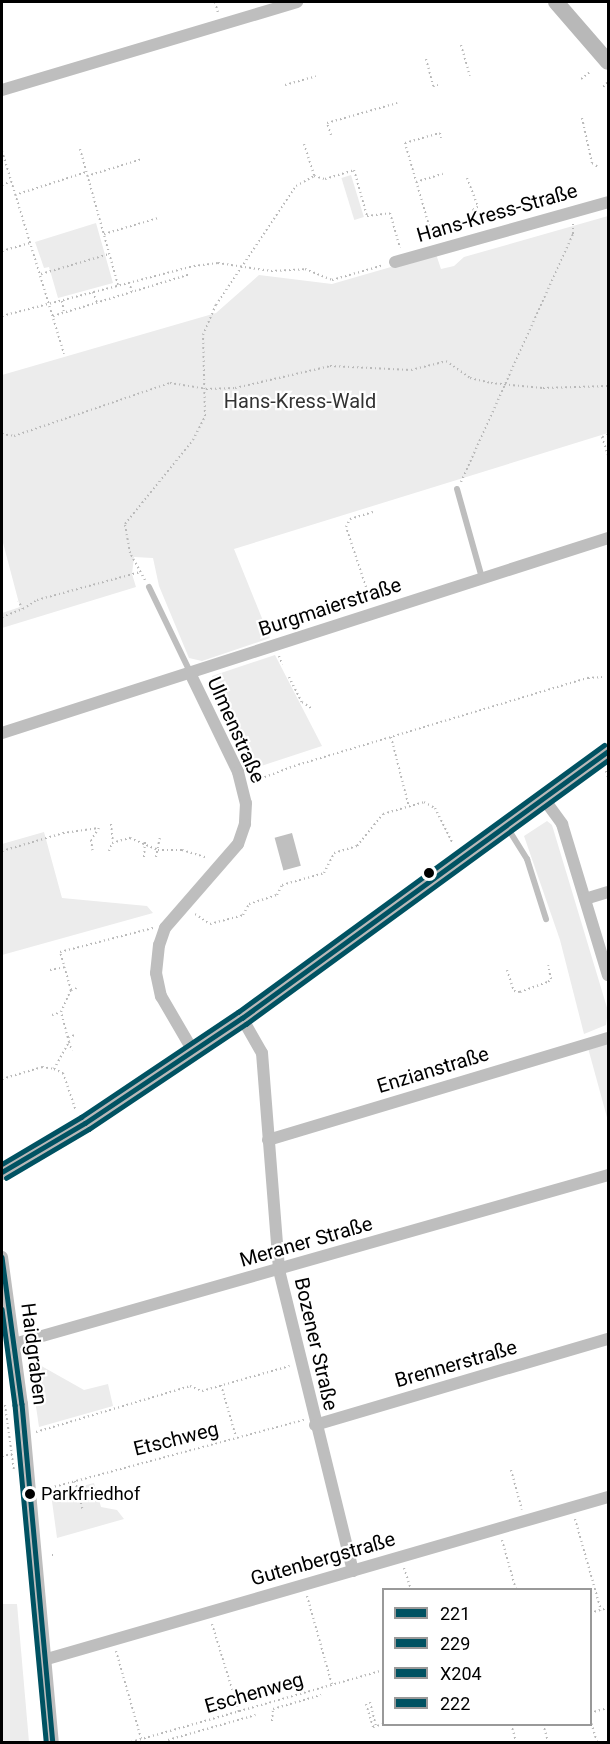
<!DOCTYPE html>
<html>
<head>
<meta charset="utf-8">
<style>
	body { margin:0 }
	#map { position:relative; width:610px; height:1744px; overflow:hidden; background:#fff; font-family:Roboto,sans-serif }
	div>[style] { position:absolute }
	.green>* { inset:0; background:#ececec; transform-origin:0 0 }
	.water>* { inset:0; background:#bfbfbf; transform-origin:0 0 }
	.path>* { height:2px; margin-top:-1px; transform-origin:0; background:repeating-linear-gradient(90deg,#b9b9b9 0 1.5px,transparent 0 4.5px) }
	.lane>* { height:6px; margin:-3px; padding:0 3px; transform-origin:3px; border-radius:3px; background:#bebebe }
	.street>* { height:12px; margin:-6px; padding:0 6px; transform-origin:6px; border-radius:6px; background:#bebebe }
	.secondary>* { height:16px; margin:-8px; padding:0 8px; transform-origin:8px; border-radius:8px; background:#b8b8b8 }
	.bus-1>* { height:4.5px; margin:-2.25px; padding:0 2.25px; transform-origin:2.25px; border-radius:2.25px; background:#005262 }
	.bus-2>* { height:4.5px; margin:-2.25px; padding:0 2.25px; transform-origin:2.25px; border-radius:2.25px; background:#005262 }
	.bus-3>* { height:4.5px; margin:-2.25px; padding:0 2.25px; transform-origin:2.25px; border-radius:2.25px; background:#005262 }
	.bus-4>* { height:4.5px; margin:-2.25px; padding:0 2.25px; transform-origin:2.25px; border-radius:2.25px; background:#005262 }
	.dots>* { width:16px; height:16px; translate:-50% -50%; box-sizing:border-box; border:3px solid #fff; border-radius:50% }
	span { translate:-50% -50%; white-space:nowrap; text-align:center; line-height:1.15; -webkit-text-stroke:4.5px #fff; paint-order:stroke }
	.bus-label { font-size:18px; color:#000 }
	.left { translate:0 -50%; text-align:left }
	.street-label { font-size:20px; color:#000 }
	.park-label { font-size:20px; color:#333 }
	.frame { position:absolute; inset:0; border:3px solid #000; pointer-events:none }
	.legend { position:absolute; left:382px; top:1588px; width:210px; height:138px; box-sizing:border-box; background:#fff; border:2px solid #999; margin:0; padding:8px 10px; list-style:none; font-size:18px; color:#000 }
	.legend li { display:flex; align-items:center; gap:12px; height:30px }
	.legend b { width:30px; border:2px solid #999 }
</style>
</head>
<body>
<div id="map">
	<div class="green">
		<i style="left:351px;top:175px;width:44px;height:10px;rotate:73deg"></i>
		<i style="clip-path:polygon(608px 216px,608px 433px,234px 549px,270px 638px,202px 661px,189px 658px,159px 586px,153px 558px,134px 557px,132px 574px,136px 587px,2px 628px,2px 613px,20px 607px,2px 539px,2px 375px,216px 313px,259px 275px,332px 284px,436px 254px,441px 269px,454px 266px,464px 257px)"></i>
		<i style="clip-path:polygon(96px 223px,113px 283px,58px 298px,49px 267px,44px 268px,35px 242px)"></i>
		<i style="clip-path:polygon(275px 655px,322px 746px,255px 768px,212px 676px)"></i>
		<i style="clip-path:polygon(547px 821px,552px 825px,608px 1011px,606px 1025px,584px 1034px,560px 940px,524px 836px)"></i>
		<i style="clip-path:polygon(44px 832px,62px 898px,147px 906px,153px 913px,2px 955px,2px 844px)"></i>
		<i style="clip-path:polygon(608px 1042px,608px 1121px,588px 1048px)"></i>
		<i style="clip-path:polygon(29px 1359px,84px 1390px,108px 1384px,113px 1406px,39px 1427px)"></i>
		<i style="clip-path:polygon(94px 1483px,101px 1507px,117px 1510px,124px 1519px,57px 1538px,51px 1494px)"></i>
		<i style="clip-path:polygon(2px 1604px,17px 1604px,29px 1742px,2px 1742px)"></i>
	</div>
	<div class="water">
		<i style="left:292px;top:833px;width:34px;height:18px;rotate:75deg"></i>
	</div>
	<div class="path">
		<i style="left:215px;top:2px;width:11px;rotate:75deg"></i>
		<i style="left:461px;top:45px;width:32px;rotate:74deg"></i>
		<i style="left:426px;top:59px;width:28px;rotate:75deg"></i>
		<i style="left:433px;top:86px;width:5px;rotate:-11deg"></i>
		<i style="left:581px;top:79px;width:11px;rotate:-38deg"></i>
		<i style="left:285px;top:85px;width:32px;rotate:-16deg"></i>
		<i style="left:603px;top:87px;width:7px;rotate:-45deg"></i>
		<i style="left:582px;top:118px;width:46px;rotate:77.5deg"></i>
		<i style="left:592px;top:163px;width:7px;rotate:34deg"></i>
		<i style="left:331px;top:135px;width:13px;rotate:-108deg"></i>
		<i style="left:327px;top:123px;width:73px;rotate:-15.9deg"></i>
		<i style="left:304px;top:144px;width:33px;rotate:72deg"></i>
		<i style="left:80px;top:149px;width:141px;rotate:74.4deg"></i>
		<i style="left:2px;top:151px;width:212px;rotate:73deg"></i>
		<i style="left:87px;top:176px;width:58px;rotate:-17.2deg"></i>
		<i style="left:467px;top:178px;width:31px;rotate:69deg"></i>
		<i style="left:478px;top:207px;width:5px;rotate:158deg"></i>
		<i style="left:473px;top:209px;width:16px;rotate:76deg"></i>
		<i style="left:416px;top:182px;width:28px;rotate:-17deg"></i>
		<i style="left:2px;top:185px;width:9px;rotate:-21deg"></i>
		<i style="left:15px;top:195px;width:75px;rotate:-17.9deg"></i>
		<i style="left:104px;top:234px;width:56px;rotate:-16.5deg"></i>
		<i style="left:433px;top:239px;width:100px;rotate:-106.3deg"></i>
		<i style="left:405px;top:143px;width:36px;rotate:-16deg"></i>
		<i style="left:440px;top:133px;width:5px;rotate:79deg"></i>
		<i style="left:2px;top:251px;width:29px;rotate:-16deg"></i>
		<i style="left:41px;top:274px;width:71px;rotate:-16.4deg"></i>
		<i style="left:129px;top:282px;width:10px;rotate:73deg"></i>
		<i style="left:93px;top:292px;width:12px;rotate:70deg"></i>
		<i style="left:62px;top:301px;width:11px;rotate:80deg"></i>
		<i style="left:2px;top:316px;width:198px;rotate:-14.6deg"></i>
		<i style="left:194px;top:266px;width:24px;rotate:-7deg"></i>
		<i style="left:218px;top:263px;width:54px;rotate:8.6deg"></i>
		<i style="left:271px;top:271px;width:34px;rotate:-3deg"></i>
		<i style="left:305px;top:269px;width:29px;rotate:22deg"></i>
		<i style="left:332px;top:280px;width:54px;rotate:-16.1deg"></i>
		<i style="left:53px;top:316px;width:143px;rotate:-17deg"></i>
		<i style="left:2px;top:434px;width:12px;rotate:9deg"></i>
		<i style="left:14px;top:436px;width:165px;rotate:-18.8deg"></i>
		<i style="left:170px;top:383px;width:36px;rotate:9deg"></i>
		<i style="left:206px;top:389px;width:29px;rotate:-2deg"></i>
		<i style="left:235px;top:388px;width:98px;rotate:-13deg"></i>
		<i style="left:330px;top:366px;width:81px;rotate:2.8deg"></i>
		<i style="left:411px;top:370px;width:36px;rotate:-14deg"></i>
		<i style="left:446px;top:361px;width:29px;rotate:35deg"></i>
		<i style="left:470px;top:378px;width:22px;rotate:13deg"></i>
		<i style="left:491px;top:383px;width:52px;rotate:5.5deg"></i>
		<i style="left:543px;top:388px;width:65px;rotate:-1.8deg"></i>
		<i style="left:608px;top:435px;width:6px;rotate:162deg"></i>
		<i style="left:602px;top:437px;width:20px;rotate:72deg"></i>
		<i style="left:461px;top:482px;width:272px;rotate:-65.7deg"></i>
		<i style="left:573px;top:234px;width:10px;rotate:-90deg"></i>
		<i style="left:145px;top:580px;width:31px;rotate:-119deg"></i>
		<i style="left:130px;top:553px;width:29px;rotate:-100deg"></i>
		<i style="left:125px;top:524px;width:108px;rotate:-51deg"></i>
		<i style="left:193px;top:440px;width:27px;rotate:-63deg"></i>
		<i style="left:205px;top:416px;width:81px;rotate:-91.4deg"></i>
		<i style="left:203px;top:335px;width:33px;rotate:-67deg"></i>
		<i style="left:216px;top:305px;width:143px;rotate:-56.1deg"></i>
		<i style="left:296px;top:186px;width:21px;rotate:-29deg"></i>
		<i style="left:314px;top:176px;width:11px;rotate:15deg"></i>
		<i style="left:325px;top:179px;width:30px;rotate:-17deg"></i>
		<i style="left:354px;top:170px;width:48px;rotate:74.2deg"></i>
		<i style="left:367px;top:216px;width:23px;rotate:-7deg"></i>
		<i style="left:390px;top:213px;width:36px;rotate:74deg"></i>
		<i style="left:366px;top:587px;width:63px;rotate:-108.4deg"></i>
		<i style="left:346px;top:527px;width:9px;rotate:-63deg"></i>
		<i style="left:350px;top:519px;width:24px;rotate:-17deg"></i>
		<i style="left:23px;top:609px;width:17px;rotate:-33deg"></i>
		<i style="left:37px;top:600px;width:107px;rotate:-15.2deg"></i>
		<i style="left:2px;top:617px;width:22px;rotate:-21deg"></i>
		<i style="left:23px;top:609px;width:9px;rotate:-122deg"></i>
		<i style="left:279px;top:656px;width:9px;rotate:69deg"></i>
		<i style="left:289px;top:677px;width:28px;rotate:63deg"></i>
		<i style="left:302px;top:702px;width:11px;rotate:34deg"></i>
		<i style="left:391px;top:737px;width:72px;rotate:75.6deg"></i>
		<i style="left:606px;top:771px;width:7px;rotate:74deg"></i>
		<i style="left:252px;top:782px;width:45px;rotate:-20.9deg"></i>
		<i style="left:294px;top:766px;width:307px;rotate:-16.7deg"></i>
		<i style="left:588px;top:678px;width:14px;rotate:-4deg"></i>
		<i style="left:111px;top:824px;width:18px;rotate:84deg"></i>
		<i style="left:2px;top:851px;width:64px;rotate:-16.4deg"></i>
		<i style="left:63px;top:833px;width:36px;rotate:-8deg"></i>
		<i style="left:99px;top:828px;width:14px;rotate:124deg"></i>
		<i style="left:91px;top:840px;width:13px;rotate:81deg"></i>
		<i style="left:109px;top:851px;width:9px;rotate:-69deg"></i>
		<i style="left:112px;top:843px;width:19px;rotate:-16deg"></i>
		<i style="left:130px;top:838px;width:30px;rotate:23deg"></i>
		<i style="left:158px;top:850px;width:24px"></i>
		<i style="left:182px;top:850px;width:27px;rotate:17deg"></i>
		<i style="left:144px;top:857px;width:15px;rotate:-86deg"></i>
		<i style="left:156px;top:857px;width:20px;rotate:-79deg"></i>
		<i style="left:195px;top:914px;width:18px;rotate:34deg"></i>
		<i style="left:210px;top:924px;width:34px;rotate:-15deg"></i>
		<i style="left:243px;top:915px;width:13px;rotate:-61deg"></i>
		<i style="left:249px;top:904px;width:29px;rotate:-18deg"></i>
		<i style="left:277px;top:895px;width:11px;rotate:-63deg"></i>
		<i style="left:282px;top:885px;width:44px;rotate:-15.9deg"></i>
		<i style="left:324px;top:873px;width:22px;rotate:-63deg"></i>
		<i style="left:334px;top:853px;width:24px;rotate:-17deg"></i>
		<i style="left:357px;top:846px;width:41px;rotate:-50.9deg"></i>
		<i style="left:383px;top:814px;width:43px;rotate:-16.3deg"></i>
		<i style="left:424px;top:802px;width:13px;rotate:29deg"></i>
		<i style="left:435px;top:808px;width:40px;rotate:63.4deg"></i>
		<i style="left:50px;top:970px;width:15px;rotate:-11deg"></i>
		<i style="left:507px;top:970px;width:22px;rotate:72deg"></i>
		<i style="left:514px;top:991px;width:6px;rotate:9deg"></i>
		<i style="left:520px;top:992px;width:30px;rotate:-20deg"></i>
		<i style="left:548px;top:982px;width:4px;rotate:-45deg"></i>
		<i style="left:551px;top:979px;width:14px;rotate:-102deg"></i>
		<i style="left:71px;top:990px;width:6px;rotate:-18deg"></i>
		<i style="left:52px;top:1015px;width:9px;rotate:-18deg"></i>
		<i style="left:68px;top:1037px;width:8px;rotate:-14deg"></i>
		<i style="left:69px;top:1042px;width:9px;rotate:72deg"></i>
		<i style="left:54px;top:1069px;width:31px;rotate:-61deg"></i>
		<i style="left:69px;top:1042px;width:31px;rotate:-105deg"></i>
		<i style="left:61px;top:1012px;width:24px;rotate:-66deg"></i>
		<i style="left:71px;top:990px;width:40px;rotate:-106deg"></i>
		<i style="left:60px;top:952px;width:96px;rotate:-14.5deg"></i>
		<i style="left:2px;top:1079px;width:42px;rotate:-16.7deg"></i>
		<i style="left:42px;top:1067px;width:12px;rotate:9deg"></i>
		<i style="left:54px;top:1069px;width:10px;rotate:24deg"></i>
		<i style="left:63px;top:1073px;width:40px;rotate:71.1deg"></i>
		<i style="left:221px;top:1385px;width:54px;rotate:73.9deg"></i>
		<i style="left:5px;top:1405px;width:67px;rotate:82.2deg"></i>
		<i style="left:36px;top:1432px;width:161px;rotate:-16.6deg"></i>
		<i style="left:190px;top:1386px;width:13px;rotate:23deg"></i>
		<i style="left:202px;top:1391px;width:91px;rotate:-16deg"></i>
		<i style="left:2px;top:1456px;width:11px;rotate:-10deg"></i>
		<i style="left:511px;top:1470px;width:41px;rotate:74.6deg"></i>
		<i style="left:75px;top:1481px;width:31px;rotate:75deg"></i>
		<i style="left:46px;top:1489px;width:267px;rotate:-15deg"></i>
		<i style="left:575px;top:1519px;width:95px;rotate:74.1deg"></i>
		<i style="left:502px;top:1540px;width:52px;rotate:74.4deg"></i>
		<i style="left:52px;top:1555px;width:2px"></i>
		<i style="left:404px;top:1568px;width:23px;rotate:72deg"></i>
		<i style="left:307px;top:1596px;width:92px;rotate:74.3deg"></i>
		<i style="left:590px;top:1613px;width:19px;rotate:-16deg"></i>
		<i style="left:212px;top:1624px;width:92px;rotate:72.9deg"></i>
		<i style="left:116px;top:1651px;width:91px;rotate:74deg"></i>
		<i style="left:370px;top:1702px;width:25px;rotate:76deg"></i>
		<i style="left:366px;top:1704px;width:24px;rotate:73deg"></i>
		<i style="left:373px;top:1727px;width:11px;rotate:-15deg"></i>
		<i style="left:590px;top:1713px;width:19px;rotate:-16deg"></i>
		<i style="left:590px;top:1719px;width:24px;rotate:73deg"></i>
		<i style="left:272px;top:1721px;width:12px;rotate:-85deg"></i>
		<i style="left:273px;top:1709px;width:50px;rotate:-16.3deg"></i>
		<i style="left:511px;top:1724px;width:19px;rotate:74deg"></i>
		<i style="left:543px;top:1724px;width:19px;rotate:74deg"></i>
		<i style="left:168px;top:1740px;width:91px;rotate:-16deg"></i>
		<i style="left:131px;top:1742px;width:263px;rotate:-15.9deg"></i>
	</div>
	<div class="lane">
		<i style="left:457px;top:489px;width:92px;rotate:74.3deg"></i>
		<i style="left:149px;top:587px;width:94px;rotate:64.2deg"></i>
		<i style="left:507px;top:827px;width:38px;rotate:58deg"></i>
		<i style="left:527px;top:859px;width:63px;rotate:72.4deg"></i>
	</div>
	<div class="street">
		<i style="left:2px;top:90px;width:308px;rotate:-16.6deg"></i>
		<i style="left:395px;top:262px;width:221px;rotate:-15.7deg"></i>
		<i style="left:190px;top:673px;width:110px;rotate:64.1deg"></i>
		<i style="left:238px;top:772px;width:32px;rotate:76deg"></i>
		<i style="left:246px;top:803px;width:21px;rotate:93deg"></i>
		<i style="left:245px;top:824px;width:21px;rotate:109deg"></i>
		<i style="left:238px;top:844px;width:111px;rotate:131deg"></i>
		<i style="left:165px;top:928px;width:18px;rotate:109deg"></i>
		<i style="left:159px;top:945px;width:28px;rotate:96deg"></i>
		<i style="left:156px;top:973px;width:24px;rotate:78deg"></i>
		<i style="left:161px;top:996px;width:64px;rotate:59.8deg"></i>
		<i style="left:2px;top:733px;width:637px;rotate:-17.84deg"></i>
		<i style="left:544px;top:799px;width:31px;rotate:54deg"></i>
		<i style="left:562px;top:824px;width:158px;rotate:73.1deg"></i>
		<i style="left:585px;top:899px;width:24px;rotate:-17deg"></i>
		<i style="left:242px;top:1018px;width:40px;rotate:60.3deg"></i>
		<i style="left:262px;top:1053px;width:218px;rotate:85.5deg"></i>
		<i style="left:279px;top:1270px;width:310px;rotate:76.2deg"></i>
		<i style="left:268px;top:1140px;width:355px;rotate:-16.7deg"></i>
		<i style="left:2px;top:1257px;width:148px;rotate:82.3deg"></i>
		<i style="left:22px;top:1404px;width:339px;rotate:84.8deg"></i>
		<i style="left:14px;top:1344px;width:618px;rotate:-15.88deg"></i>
		<i style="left:315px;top:1425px;width:305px;rotate:-16.4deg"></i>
		<i style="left:47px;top:1659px;width:584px;rotate:-16.11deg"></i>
	</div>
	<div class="secondary">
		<i style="left:556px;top:2px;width:79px;rotate:49.1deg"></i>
		<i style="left:2px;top:1172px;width:96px;rotate:-30.6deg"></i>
		<i style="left:85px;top:1123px;width:189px;rotate:-33.8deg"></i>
		<i style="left:242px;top:1018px;width:453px;rotate:-36.1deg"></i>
	</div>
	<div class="bus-1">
		<i style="left:2px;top:1172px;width:96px;rotate:-30.6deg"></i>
		<i style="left:85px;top:1123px;width:189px;rotate:-33.8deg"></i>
		<i style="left:242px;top:1018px;width:453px;rotate:-36.1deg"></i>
	</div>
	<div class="bus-2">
		<i style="left:6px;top:1178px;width:96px;rotate:-30.6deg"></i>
		<i style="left:89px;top:1129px;width:189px;rotate:-33.8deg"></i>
		<i style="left:246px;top:1024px;width:448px;rotate:-36.1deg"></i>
		<i style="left:2px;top:1309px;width:97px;rotate:82.3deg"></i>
		<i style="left:15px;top:1405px;width:338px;rotate:84.7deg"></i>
	</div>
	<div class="bus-3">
		<i style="left:2px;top:1164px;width:92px;rotate:-30.7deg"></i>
		<i style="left:81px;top:1117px;width:189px;rotate:-33.8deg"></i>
		<i style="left:238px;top:1012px;width:453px;rotate:-36.1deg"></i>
	</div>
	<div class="bus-4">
		<i style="left:2px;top:1257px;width:148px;rotate:82.3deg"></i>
		<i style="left:22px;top:1404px;width:339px;rotate:84.8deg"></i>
	</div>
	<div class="dots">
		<i style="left:429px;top:873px;background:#000"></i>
		<i style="left:30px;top:1494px;background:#000"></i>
	</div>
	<div class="bus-label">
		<span class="left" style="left:41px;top:1494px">Parkfriedhof</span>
	</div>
	<div class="street-label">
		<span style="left:497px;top:213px;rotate:-16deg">Hans-Kress-Straße</span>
		<span style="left:330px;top:607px;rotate:-18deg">Burgmaierstraße</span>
		<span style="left:236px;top:730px;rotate:66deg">Ulmenstraße</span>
		<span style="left:433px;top:1070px;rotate:-17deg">Enzianstraße</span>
		<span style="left:306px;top:1242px;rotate:-16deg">Meraner Straße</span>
		<span style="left:316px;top:1344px;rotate:77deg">Bozener Straße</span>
		<span style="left:34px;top:1354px;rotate:83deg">Haidgraben</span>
		<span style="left:456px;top:1364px;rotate:-16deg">Brennerstraße</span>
		<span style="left:176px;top:1439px;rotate:-14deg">Etschweg</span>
		<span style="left:323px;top:1559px;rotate:-16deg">Gutenbergstraße</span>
		<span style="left:254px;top:1693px;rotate:-16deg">Eschenweg</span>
	</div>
	<div class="park-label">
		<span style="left:300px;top:401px">Hans-Kress-Wald</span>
	</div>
	<div class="frame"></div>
	<ul class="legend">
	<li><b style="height:8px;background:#005262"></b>221</li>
	<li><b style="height:8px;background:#005262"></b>229</li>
	<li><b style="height:8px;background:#005262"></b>X204</li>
	<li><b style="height:8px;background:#005262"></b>222</li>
	</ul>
</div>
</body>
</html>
